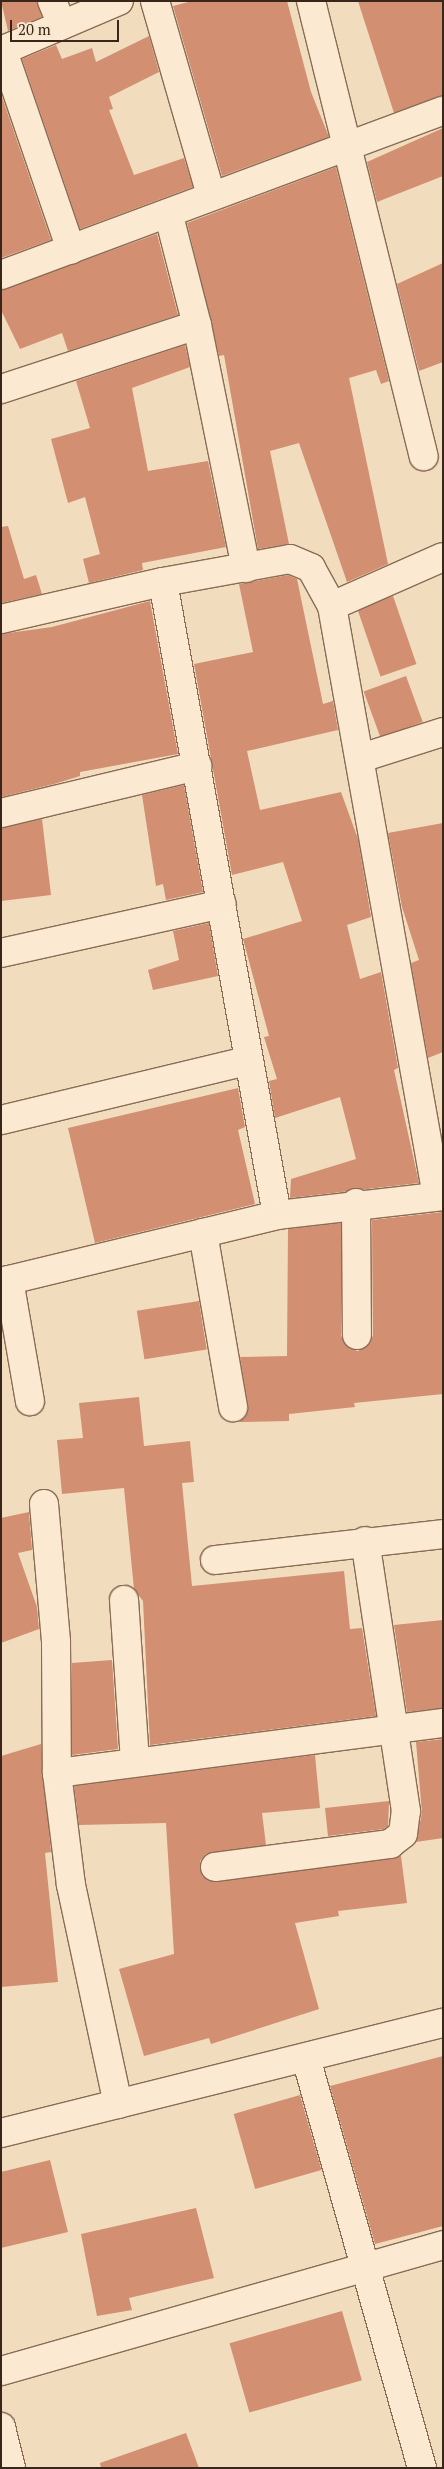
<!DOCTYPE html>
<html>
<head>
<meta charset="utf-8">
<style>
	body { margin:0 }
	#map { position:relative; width:444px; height:2469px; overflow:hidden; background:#f1dcbe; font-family:"PT Serif",serif }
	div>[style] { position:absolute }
	.building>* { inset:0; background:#d28f71; transform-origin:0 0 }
	.roads { filter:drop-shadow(1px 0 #8a6c55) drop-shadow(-1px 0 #8a6c55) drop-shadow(0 1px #8a6c55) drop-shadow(0 -1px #8a6c55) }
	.minor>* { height:28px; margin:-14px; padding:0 14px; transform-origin:14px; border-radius:14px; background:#fbead1 }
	span { translate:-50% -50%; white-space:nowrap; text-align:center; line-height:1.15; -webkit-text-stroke:4.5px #f8e7ce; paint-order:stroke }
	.frame { position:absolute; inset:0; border:2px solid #38261b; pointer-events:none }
	.scale { position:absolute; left:10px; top:20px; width:109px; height:22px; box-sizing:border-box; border:2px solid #38261b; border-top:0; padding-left:6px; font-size:15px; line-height:18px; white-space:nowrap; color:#38261b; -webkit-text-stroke:4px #f8e7ce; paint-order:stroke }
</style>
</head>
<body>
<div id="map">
	<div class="building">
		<i style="clip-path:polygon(1px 1px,37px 1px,42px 17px,8px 31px)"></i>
		<i style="clip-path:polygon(192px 1px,287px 1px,311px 92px,329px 137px,222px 176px,173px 6px)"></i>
		<i style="clip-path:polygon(358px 1px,443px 1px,443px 96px,394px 113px)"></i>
		<i style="clip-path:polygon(149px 36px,159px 72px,109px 97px,113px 109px,109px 110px,134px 175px,184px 158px,193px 187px,80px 229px,22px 59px,56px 45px,62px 59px,92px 48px,96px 62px)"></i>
		<i style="clip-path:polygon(1px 94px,51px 240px,1px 258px)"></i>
		<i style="clip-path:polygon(443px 128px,443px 176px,377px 202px,367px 162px)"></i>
		<i style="clip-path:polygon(336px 167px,389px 381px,381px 384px,376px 370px,349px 378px,388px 564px,347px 582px,299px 443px,270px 451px,289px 544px,258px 549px,224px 355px,219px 356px,187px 223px)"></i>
		<i style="clip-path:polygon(157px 234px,178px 315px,68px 351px,62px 333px,20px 349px,1px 310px,1px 290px)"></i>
		<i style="clip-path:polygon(443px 263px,443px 362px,419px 371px,397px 284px)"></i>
		<i style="clip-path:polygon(185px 345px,190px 367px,132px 388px,148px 471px,208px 461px,226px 547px,142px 563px,143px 570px,89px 583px,83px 559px,100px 554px,85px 497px,68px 503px,51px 439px,90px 428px,76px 381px)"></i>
		<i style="clip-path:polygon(8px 526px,24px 579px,36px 575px,42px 594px,1px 603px,1px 527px)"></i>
		<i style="clip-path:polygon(288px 575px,297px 579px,323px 704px,333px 701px,338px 730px,247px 751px,260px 810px,341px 792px,358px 839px,371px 917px,347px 925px,360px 979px,381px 972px,398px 1068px,394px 1070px,419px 1183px,290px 1198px,291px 1179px,356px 1159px,340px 1097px,275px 1118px,269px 1081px,277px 1079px,264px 1037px,269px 1036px,243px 939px,302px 921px,283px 862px,232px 875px,194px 664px,253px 652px,239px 584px)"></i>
		<i style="left:393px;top:596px;width:72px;height:38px;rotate:71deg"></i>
		<i style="clip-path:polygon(150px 601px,178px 754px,80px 772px,80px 776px,54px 784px,1px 797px,1px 634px,52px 627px)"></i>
		<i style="left:406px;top:676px;width:49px;height:45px;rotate:70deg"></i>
		<i style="clip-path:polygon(184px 785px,203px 892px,166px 900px,163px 884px,156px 886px,142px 795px)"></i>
		<i style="clip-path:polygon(42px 819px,51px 895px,1px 901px,1px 828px)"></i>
		<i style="clip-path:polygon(443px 823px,443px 1052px,428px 1058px,411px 963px,419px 960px,402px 907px,388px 833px)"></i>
		<i style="clip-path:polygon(209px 923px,218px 976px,153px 990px,148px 970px,179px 960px,173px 931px)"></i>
		<i style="clip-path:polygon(238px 1088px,245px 1127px,238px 1130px,255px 1204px,95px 1243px,68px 1128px)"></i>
		<i style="clip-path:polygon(443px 1212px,443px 1394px,354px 1403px,355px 1407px,289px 1414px,289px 1421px,240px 1422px,248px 1405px,240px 1357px,287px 1356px,288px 1229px,341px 1223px,341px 1336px,349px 1348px,358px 1351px,370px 1343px,373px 1335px,372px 1220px)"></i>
		<i style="left:199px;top:1301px;width:49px;height:63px;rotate:81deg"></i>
		<i style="clip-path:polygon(139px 1397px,144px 1446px,190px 1441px,194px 1482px,182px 1483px,192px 1586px,344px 1571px,350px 1629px,362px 1628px,376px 1716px,150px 1745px,143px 1601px,134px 1589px,124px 1488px,62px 1494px,57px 1440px,83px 1438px,79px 1403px)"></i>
		<i style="clip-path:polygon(29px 1512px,32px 1550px,18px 1553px,37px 1607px,39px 1629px,1px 1643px,1px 1518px)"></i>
		<i style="clip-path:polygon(443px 1620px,443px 1708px,407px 1712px,394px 1625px)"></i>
		<i style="clip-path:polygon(112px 1660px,118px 1749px,72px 1755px,72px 1663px)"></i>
		<i style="clip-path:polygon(443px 1739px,443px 1838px,416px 1842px,422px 1813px,416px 1742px)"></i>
		<i style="clip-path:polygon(41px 1744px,51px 1852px,45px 1853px,58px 1982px,1px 1987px,1px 1756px)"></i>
		<i style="clip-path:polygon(315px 1755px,320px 1808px,262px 1813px,266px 1845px,206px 1854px,200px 1861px,202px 1876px,217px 1882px,401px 1856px,407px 1903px,338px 1911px,339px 1916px,295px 1923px,319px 2009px,211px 2044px,209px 2038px,144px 2056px,119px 1969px,174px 1954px,166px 1823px,79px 1825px,74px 1786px)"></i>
		<i style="clip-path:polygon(389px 1801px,388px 1826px,384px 1829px,328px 1836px,325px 1808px)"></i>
		<i style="clip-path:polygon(443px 2056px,443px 2226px,375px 2244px,330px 2086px)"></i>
		<i style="left:300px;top:2095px;width:78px;height:69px;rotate:74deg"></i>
		<i style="clip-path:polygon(50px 2160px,68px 2232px,1px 2248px,1px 2172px)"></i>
		<i style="clip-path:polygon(196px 2208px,214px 2278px,129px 2298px,132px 2310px,97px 2316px,81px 2234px)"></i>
		<i style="left:342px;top:2311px;width:72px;height:117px;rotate:74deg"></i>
		<i style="clip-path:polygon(186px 2433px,199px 2468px,101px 2468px,100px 2463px)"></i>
	</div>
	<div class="roads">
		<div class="minor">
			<i style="left:52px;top:1px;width:26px;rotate:67deg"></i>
			<i style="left:155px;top:1px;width:202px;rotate:73.9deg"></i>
			<i style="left:311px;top:1px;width:469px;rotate:76.1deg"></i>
			<i style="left:1px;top:51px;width:128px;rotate:-23deg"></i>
			<i style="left:3px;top:51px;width:210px;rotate:71.1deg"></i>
			<i style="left:169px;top:216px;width:113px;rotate:75.6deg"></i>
			<i style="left:197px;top:325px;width:248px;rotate:78.6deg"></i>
			<i style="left:1px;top:275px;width:471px;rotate:-20.4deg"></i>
			<i style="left:1px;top:389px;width:206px;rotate:-18.1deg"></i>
			<i style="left:163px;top:582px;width:643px;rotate:79.79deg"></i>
			<i style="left:332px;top:606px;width:599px;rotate:79.91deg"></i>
			<i style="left:1px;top:619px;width:166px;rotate:-12.9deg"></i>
			<i style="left:163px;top:582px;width:129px;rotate:-10.3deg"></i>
			<i style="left:290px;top:559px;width:23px;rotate:23deg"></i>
			<i style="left:311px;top:568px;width:43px;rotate:61.1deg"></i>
			<i style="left:332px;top:606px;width:121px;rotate:-23.8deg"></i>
			<i style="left:361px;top:758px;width:86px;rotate:-17.6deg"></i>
			<i style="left:1px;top:813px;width:202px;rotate:-13.5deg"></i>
			<i style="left:1px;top:953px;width:226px;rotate:-12.5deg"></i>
			<i style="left:1px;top:1120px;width:252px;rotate:-13.5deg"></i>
			<i style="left:356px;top:1203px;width:132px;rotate:89.6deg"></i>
			<i style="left:203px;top:1233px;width:177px;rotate:80.2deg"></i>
			<i style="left:9px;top:1280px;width:123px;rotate:80.2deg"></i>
			<i style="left:1px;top:1282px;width:284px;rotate:-13.6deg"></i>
			<i style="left:277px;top:1215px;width:167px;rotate:-6.5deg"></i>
			<i style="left:44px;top:1504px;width:139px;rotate:85deg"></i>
			<i style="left:56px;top:1642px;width:131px;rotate:89.6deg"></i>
			<i style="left:57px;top:1773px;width:113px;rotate:82.9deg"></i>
			<i style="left:71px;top:1885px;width:224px;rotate:77.9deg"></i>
			<i style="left:215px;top:1560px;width:229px;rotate:-6.5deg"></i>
			<i style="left:124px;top:1600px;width:162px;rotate:86.1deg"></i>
			<i style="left:57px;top:1773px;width:389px;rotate:-7.4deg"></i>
			<i style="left:215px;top:1867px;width:177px;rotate:-7.5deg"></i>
			<i style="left:390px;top:1844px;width:16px;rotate:-38deg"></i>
			<i style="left:403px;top:1834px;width:23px;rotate:-83deg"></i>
			<i style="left:406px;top:1811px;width:273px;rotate:-98.6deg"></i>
			<i style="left:306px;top:2058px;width:426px;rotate:74.2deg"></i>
			<i style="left:1px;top:2133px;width:455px;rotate:-14deg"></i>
			<i style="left:1px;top:2371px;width:460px;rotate:-15.9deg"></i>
			<i style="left:1px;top:2427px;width:42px;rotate:76.3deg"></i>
		</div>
	</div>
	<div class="frame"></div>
	<div class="scale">20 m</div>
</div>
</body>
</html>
